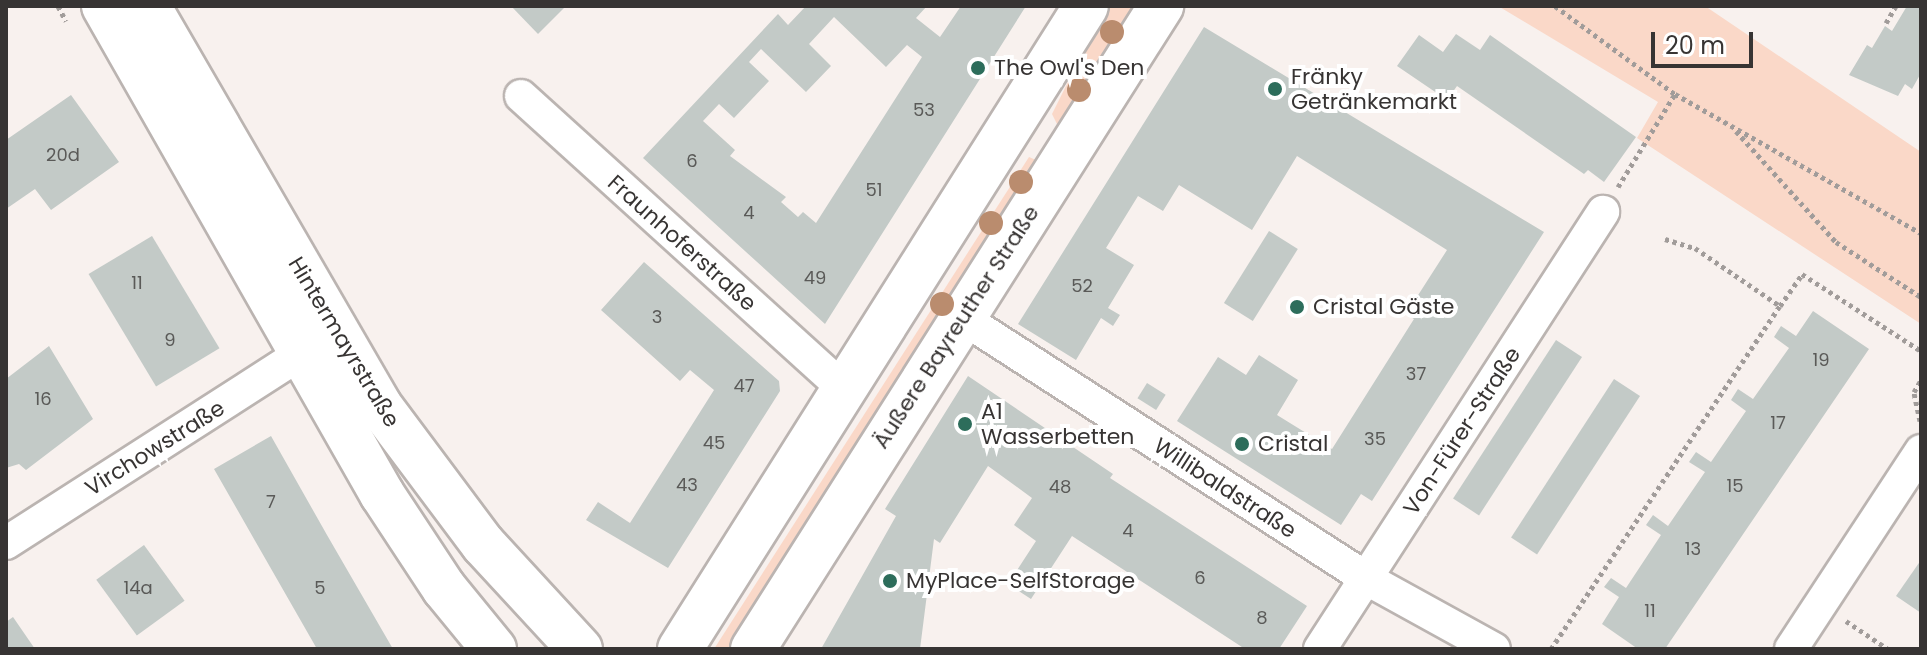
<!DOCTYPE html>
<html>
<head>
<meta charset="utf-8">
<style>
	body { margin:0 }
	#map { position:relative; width:1927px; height:655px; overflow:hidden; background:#f8f1ee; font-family:Poppins,sans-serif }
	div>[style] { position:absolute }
	.green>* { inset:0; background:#fad8c8 }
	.building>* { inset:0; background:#c3cac7; transform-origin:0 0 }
	.path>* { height:5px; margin-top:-2.5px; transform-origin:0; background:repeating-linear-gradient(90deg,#a19c9a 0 4px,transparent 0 8px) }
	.roads { filter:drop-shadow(2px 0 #bbb4b1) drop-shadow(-2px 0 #bbb4b1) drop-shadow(0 2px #bbb4b1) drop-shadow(0 -2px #bbb4b1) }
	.minor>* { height:32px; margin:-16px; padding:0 16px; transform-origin:16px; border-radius:16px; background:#fff }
	.primary>* { height:44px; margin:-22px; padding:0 22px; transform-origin:22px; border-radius:22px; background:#fff }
	.trees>* { width:24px; height:24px; margin:-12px; border-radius:50%; background:#ba8c6e }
	.dots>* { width:22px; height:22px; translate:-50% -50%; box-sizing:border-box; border:4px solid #fff; border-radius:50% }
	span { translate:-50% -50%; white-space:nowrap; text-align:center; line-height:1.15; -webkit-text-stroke:8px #fff; paint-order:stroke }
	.number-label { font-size:18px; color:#5a5a58 }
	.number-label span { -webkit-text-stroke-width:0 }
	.poi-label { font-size:22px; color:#373433 }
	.left { translate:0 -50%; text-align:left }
	.street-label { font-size:22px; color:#373433 }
	.frame { position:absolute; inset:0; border:8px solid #373433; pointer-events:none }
	.scale { position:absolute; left:1651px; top:32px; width:102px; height:36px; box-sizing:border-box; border:4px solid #373433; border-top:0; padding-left:10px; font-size:24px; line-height:28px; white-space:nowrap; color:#373433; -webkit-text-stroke:6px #fff; paint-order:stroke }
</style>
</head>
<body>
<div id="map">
	<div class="green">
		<i style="clip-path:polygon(1106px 6px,1140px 6px,1063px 125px,1058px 126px,1052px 114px)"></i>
		<i style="clip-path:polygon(1498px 6px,1705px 6px,1921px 152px,1921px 324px,1637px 138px,1658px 102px)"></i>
		<i style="clip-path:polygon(1029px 157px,1036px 160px,1037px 169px,731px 649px,714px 649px)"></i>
	</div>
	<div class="building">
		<i style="clip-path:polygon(511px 6px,566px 6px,538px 34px)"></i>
		<i style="clip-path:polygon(evenodd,806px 6px,927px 6px,916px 18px,940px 37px,961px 6px,1026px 6px,825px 324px,643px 158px,778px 14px,788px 25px,806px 6px,834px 17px,886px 67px,907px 45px,922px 57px,816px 223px,803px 212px,798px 217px,781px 202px,786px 197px,730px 156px,735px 150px,703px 121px,719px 104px,734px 118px,769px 81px,749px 62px,761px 49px,806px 92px,831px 66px,809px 44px,834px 17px)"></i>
		<i style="clip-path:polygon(1907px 6px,1921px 6px,1921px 73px,1912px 89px,1905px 84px,1898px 96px,1849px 75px,1867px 45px,1872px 48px,1885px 26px,1892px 31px)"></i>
		<i style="clip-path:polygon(1204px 27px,1544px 232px,1372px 501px,1361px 494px,1341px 525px,1177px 421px,1218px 357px,1246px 375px,1259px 355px,1298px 380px,1277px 415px,1332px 449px,1414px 319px,1406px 314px,1447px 250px,1297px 156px,1252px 230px,1179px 185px,1163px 211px,1138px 196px,1106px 248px,1134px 265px,1108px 308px,1120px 315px,1113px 326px,1101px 318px,1076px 360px,1018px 324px)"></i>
		<i style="clip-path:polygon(1456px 34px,1480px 50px,1490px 35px,1636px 137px,1604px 182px,1588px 170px,1584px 174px,1457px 86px,1447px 100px,1397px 66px,1419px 35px,1443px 52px)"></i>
		<i style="clip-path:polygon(71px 95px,119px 162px,51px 210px,35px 189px,6px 209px,6px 140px)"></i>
		<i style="left:1269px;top:231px;width:34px;height:85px;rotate:32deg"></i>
		<i style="left:152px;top:236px;width:131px;height:74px;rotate:59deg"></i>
		<i style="clip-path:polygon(644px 262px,779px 381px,780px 391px,668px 568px,586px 520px,598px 502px,630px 523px,714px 390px,690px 370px,680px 381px,601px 310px)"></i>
		<i style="clip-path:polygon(1813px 311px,1869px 349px,1665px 649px,1638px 649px,1602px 624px,1619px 597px,1604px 587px,1611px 578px,1626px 588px,1661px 535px,1646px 525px,1653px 515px,1668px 526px,1705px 472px,1689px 462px,1696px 452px,1711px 462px,1746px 411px,1731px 400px,1738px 389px,1753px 399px,1789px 348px,1774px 337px,1781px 326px,1796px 336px)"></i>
		<i style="left:1556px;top:340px;width:31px;height:189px;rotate:33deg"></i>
		<i style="clip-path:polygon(49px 346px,93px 419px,26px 470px,19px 464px,6px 468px,6px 379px)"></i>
		<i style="clip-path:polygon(968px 376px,1113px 474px,1110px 478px,1307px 606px,1279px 649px,1245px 649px,1072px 536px,1031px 599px,1008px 584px,1036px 541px,1014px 525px,1032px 498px,988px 466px,940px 543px,934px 539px,920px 649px,821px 649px,896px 516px,885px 509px)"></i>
		<i style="left:1614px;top:379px;width:31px;height:189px;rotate:33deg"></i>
		<i style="left:1147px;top:383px;width:22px;height:18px;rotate:32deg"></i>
		<i style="clip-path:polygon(271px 436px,327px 535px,393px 649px,317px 649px,214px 469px)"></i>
		<i style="left:144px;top:545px;width:69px;height:59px;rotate:54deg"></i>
		<i style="clip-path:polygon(1921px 560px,1921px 613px,1896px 596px)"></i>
		<i style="clip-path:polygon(13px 617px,35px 649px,6px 649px,6px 622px)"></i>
	</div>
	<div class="path">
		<i style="left:58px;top:6px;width:17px;rotate:62deg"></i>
		<i style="left:1555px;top:6px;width:149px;rotate:36.3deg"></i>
		<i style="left:1675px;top:94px;width:283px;rotate:29.5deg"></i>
		<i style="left:1886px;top:23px;width:20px;rotate:-60deg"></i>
		<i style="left:1736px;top:131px;width:149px;rotate:48deg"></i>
		<i style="left:1836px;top:242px;width:101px;rotate:32.9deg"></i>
		<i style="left:1618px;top:187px;width:109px;rotate:-58.5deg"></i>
		<i style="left:1665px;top:239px;width:31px;rotate:17deg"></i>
		<i style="left:1695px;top:248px;width:103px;rotate:34.3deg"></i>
		<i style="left:1780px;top:306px;width:39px;rotate:-55deg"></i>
		<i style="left:1802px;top:274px;width:142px;rotate:32.9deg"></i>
		<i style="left:1920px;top:421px;width:30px;rotate:-102deg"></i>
		<i style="left:1914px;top:392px;width:14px;rotate:-60deg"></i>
		<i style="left:1846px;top:621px;width:50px;rotate:33.7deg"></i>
		<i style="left:1551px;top:649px;width:412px;rotate:-56.3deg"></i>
	</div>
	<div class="roads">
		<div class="minor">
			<i style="left:521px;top:96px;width:436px;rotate:42.2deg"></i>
			<i style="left:961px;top:317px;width:483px;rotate:32.8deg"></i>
			<i style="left:1367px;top:579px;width:145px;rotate:28.9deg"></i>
			<i style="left:6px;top:543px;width:353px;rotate:-32.7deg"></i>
			<i style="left:1320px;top:649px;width:521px;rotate:-57.07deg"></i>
			<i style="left:1791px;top:649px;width:237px;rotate:-56.7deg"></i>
		</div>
		<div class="primary">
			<i style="left:104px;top:6px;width:562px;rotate:60.33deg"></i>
			<i style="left:382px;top:494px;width:113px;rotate:56.6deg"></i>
			<i style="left:444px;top:588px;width:79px;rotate:50.7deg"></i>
			<i style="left:148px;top:6px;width:461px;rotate:59.9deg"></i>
			<i style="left:379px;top:405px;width:174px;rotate:53.2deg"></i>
			<i style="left:483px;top:544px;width:143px;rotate:47.3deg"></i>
			<i style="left:680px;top:649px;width:760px;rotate:-57.73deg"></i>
			<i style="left:753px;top:649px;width:762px;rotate:-57.6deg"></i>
		</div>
	</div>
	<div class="trees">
		<i style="left:1112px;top:32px"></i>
		<i style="left:1079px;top:90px"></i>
		<i style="left:1021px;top:182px"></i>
		<i style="left:991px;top:223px"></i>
		<i style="left:942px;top:304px"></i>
	</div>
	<div class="dots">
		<i style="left:978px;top:68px;background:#2d6d5b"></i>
		<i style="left:1275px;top:89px;background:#2d6d5b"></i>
		<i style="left:1297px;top:307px;background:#2d6d5b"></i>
		<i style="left:965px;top:424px;background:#2d6d5b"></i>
		<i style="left:1242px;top:444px;background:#2d6d5b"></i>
		<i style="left:890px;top:581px;background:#2d6d5b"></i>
	</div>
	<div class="number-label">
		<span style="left:924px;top:110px">53</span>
		<span style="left:63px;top:155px">20d</span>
		<span style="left:692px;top:161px">6</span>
		<span style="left:874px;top:190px">51</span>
		<span style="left:749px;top:213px">4</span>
		<span style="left:815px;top:278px">49</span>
		<span style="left:137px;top:283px">11</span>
		<span style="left:1082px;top:286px">52</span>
		<span style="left:657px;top:317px">3</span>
		<span style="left:170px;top:340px">9</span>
		<span style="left:1821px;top:360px">19</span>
		<span style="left:1416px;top:374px">37</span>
		<span style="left:744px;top:386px">47</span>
		<span style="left:43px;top:399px">16</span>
		<span style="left:1778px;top:423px">17</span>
		<span style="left:1375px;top:439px">35</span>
		<span style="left:714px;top:443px">45</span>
		<span style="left:687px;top:485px">43</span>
		<span style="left:1735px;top:486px">15</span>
		<span style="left:1060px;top:487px">48</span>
		<span style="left:271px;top:502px">7</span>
		<span style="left:1128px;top:531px">4</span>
		<span style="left:1693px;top:549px">13</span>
		<span style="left:1200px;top:578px">6</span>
		<span style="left:138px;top:588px">14a</span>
		<span style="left:320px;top:588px">5</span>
		<span style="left:1650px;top:611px">11</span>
		<span style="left:1262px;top:618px">8</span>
	</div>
	<div class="poi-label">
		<span class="left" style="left:994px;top:68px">The Owl's Den</span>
		<span class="left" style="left:1291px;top:89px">Fränky<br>Getränkemarkt</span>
		<span class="left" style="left:1313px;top:307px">Cristal Gäste</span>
		<span class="left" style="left:981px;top:424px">A1<br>Wasserbetten</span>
		<span class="left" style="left:1258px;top:444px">Cristal</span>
		<span class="left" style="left:906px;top:581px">MyPlace-SelfStorage</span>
	</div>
	<div class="street-label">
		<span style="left:682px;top:243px;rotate:42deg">Fraunhoferstraße</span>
		<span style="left:956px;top:327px;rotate:-57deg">Äußere Bayreuther Straße</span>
		<span style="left:344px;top:342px;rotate:59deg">Hintermayrstraße</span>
		<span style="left:1462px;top:431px;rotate:-57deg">Von-Fürer-Straße</span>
		<span style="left:155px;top:448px;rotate:-32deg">Virchowstraße</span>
		<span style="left:1225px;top:488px;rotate:33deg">Willibaldstraße</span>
	</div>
	<div class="frame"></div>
	<div class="scale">20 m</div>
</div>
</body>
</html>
